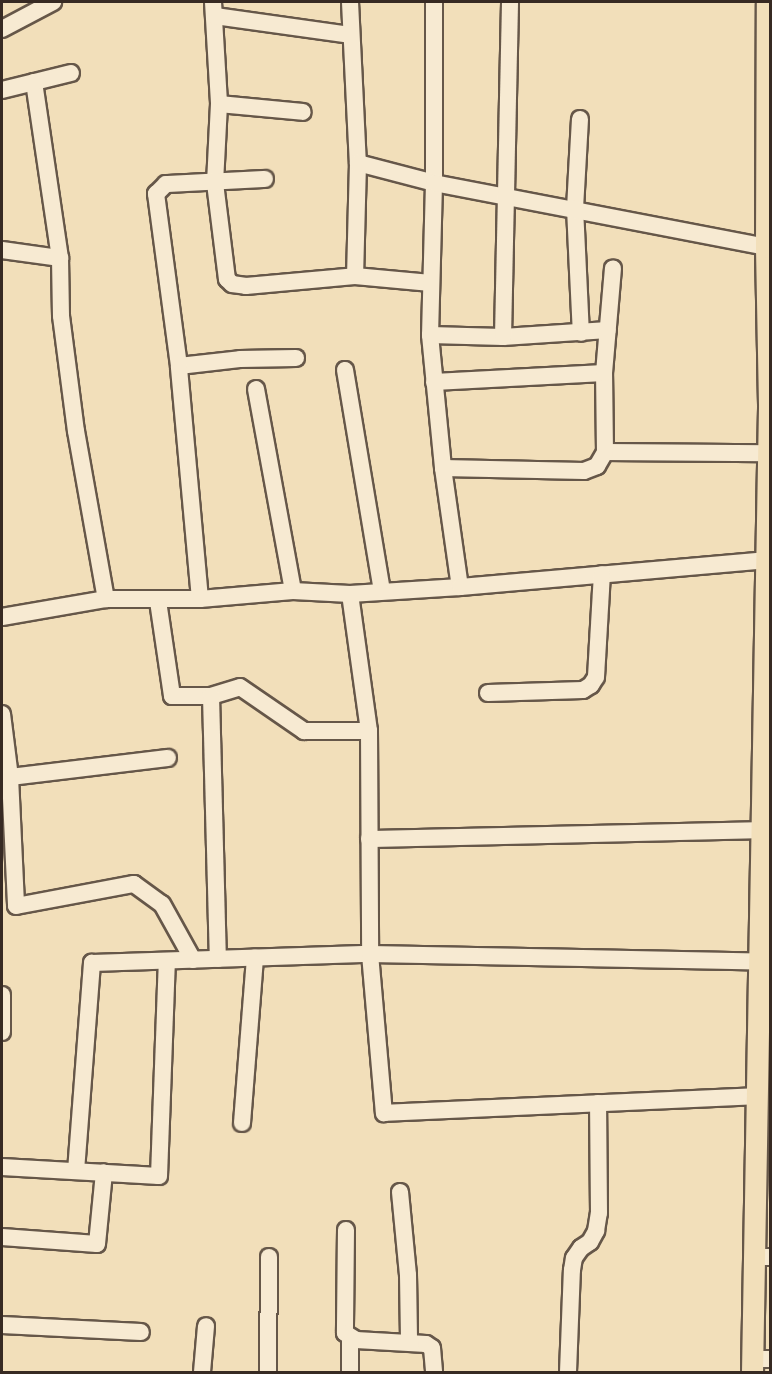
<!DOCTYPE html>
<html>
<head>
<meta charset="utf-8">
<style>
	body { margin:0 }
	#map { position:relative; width:772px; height:1374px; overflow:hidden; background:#f2dfba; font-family:"Sorts Mill Goudy",serif }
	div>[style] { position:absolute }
	.roads { filter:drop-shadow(2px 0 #665749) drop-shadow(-2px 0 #665749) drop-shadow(0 2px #665749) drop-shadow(0 -2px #665749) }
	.minor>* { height:16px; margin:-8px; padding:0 8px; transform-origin:8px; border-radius:8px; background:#f7ead2 }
	.major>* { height:21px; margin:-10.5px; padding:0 10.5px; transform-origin:10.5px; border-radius:10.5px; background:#f2dfba }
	span { translate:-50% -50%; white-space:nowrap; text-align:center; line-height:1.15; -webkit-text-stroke:4.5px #f7ead2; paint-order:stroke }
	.frame { position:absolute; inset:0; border:3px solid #372a23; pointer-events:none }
</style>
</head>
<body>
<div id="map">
	<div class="roads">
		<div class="minor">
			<i style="left:213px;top:2px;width:102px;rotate:86.6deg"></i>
			<i style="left:219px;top:104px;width:79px;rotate:92.9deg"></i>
			<i style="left:215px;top:183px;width:97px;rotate:82.9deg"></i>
			<i style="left:227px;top:279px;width:7px;rotate:45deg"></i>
			<i style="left:232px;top:284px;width:14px;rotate:8deg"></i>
			<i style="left:246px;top:286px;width:109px;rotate:-5.2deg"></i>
			<i style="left:355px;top:276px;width:76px;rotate:5.3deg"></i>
			<i style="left:350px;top:2px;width:161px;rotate:87.2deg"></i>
			<i style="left:358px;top:163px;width:113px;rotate:91.5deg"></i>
			<i style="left:434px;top:2px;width:181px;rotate:90deg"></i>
			<i style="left:434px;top:183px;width:152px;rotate:91.5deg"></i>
			<i style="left:430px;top:335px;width:134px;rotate:84.4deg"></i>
			<i style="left:443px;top:468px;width:120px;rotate:81.9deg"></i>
			<i style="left:215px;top:16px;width:136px;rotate:8deg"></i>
			<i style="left:2px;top:29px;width:58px;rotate:-27.9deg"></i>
			<i style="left:34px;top:82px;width:178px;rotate:81.6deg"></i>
			<i style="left:60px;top:258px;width:58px;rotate:89deg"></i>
			<i style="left:61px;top:316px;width:116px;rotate:82.6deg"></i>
			<i style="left:76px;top:431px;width:171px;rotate:79.9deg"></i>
			<i style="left:2px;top:90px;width:71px;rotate:-13.8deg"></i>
			<i style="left:219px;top:104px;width:84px;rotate:5.4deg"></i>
			<i style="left:580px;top:119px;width:89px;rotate:93.2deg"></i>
			<i style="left:575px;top:208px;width:125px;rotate:87.3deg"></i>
			<i style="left:358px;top:163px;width:79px;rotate:14.7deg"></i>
			<i style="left:434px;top:183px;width:338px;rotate:10.9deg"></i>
			<i style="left:2px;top:250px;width:59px;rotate:7.9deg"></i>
			<i style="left:430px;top:335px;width:73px;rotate:1.6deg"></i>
			<i style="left:503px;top:337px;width:105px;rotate:-3.8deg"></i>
			<i style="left:503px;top:337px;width:335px;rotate:-88.8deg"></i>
			<i style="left:179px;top:366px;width:61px;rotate:-6.5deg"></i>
			<i style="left:240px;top:359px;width:56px;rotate:-1deg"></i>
			<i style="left:345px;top:370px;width:223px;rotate:80.5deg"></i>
			<i style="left:434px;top:382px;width:170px;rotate:-3deg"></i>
			<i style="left:256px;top:389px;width:205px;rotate:79.6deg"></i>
			<i style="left:605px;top:452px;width:163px;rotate:0.4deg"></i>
			<i style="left:443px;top:468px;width:141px;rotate:1.2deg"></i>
			<i style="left:584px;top:471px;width:14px;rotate:-21deg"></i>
			<i style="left:597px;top:466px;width:16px;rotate:-60deg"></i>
			<i style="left:605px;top:452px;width:79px;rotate:-90.7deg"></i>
			<i style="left:604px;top:373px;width:105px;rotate:-85.1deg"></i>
			<i style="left:350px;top:594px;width:138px;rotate:82.1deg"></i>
			<i style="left:369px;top:731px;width:223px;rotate:89.7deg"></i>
			<i style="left:370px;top:954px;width:160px;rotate:85deg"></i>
			<i style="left:384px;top:1113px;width:374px;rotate:-2.6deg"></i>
			<i style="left:200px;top:599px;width:234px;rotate:-95.2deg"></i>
			<i style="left:179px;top:366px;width:174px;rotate:-97.6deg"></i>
			<i style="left:156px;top:194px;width:14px;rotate:-45deg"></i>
			<i style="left:166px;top:184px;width:99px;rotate:-2.9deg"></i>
			<i style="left:158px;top:601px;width:96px;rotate:81.6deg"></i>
			<i style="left:172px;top:696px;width:39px"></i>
			<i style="left:211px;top:696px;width:30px;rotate:-17deg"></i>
			<i style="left:240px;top:687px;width:78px;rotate:34.5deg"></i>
			<i style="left:304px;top:731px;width:65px"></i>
			<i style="left:2px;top:617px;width:106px;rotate:-9.8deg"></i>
			<i style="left:106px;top:599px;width:94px"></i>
			<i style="left:200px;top:599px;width:93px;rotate:-4.9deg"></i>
			<i style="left:293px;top:591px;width:57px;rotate:3deg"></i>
			<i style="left:350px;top:594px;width:110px;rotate:-3.6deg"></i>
			<i style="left:460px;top:587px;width:307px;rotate:-5deg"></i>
			<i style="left:488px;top:693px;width:95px;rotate:-1.8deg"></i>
			<i style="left:583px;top:690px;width:9px;rotate:-32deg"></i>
			<i style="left:591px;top:685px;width:9px;rotate:-58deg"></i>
			<i style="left:596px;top:677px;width:103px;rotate:-86.7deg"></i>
			<i style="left:211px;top:696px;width:263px;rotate:88.5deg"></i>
			<i style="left:2px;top:714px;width:64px;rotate:82.8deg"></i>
			<i style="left:10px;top:777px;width:129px;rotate:87.3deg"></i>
			<i style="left:16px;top:906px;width:120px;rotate:-10.6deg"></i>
			<i style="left:134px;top:884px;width:34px;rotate:36deg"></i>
			<i style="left:162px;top:904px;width:64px;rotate:61deg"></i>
			<i style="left:10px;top:777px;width:159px;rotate:-6.9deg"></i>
			<i style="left:369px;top:839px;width:401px;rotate:-1.3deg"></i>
			<i style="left:2px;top:995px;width:37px;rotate:90deg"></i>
			<i style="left:242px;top:1123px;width:166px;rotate:-85.5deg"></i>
			<i style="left:2px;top:1167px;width:157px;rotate:3.3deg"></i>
			<i style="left:159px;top:1176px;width:215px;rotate:-87.9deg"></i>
			<i style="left:76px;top:1171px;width:209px;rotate:-85.6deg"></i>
			<i style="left:92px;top:963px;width:278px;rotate:-1.9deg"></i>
			<i style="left:370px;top:954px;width:400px;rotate:1.1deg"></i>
			<i style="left:400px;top:1192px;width:83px;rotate:84.5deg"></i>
			<i style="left:408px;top:1275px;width:67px;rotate:89.1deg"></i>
			<i style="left:346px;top:1230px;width:103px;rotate:90.6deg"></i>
			<i style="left:345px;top:1333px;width:13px;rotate:32deg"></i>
			<i style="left:356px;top:1340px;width:70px;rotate:3.3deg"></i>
			<i style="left:426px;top:1344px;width:7px;rotate:34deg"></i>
			<i style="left:432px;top:1348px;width:24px;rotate:85deg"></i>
			<i style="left:2px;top:1237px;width:95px;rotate:4.2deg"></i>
			<i style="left:97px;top:1244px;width:72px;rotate:-84.4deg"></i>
			<i style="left:755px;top:1257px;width:15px"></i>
			<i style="left:2px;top:1325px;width:139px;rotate:2.9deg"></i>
			<i style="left:350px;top:1338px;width:34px;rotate:90deg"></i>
			<i style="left:752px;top:1359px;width:18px"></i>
			<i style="left:202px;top:1372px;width:46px;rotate:-85deg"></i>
			<i style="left:268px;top:1372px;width:115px;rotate:-89.5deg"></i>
			<i style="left:568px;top:1372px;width:102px;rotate:-87.8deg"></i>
			<i style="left:572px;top:1270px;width:12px;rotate:-81deg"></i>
			<i style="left:574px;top:1258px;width:12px;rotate:-55deg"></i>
			<i style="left:581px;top:1248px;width:11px;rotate:-34deg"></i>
			<i style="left:590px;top:1242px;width:13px;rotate:-61deg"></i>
			<i style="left:596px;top:1231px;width:18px;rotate:-81deg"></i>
			<i style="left:599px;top:1213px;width:110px;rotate:-90.5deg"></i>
		</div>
		<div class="major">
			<i style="left:752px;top:1372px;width:968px;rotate:-88.99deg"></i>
			<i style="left:769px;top:404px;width:157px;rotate:-91.1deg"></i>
			<i style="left:766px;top:247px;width:245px;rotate:-89.8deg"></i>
		</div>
	</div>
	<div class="frame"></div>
</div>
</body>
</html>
